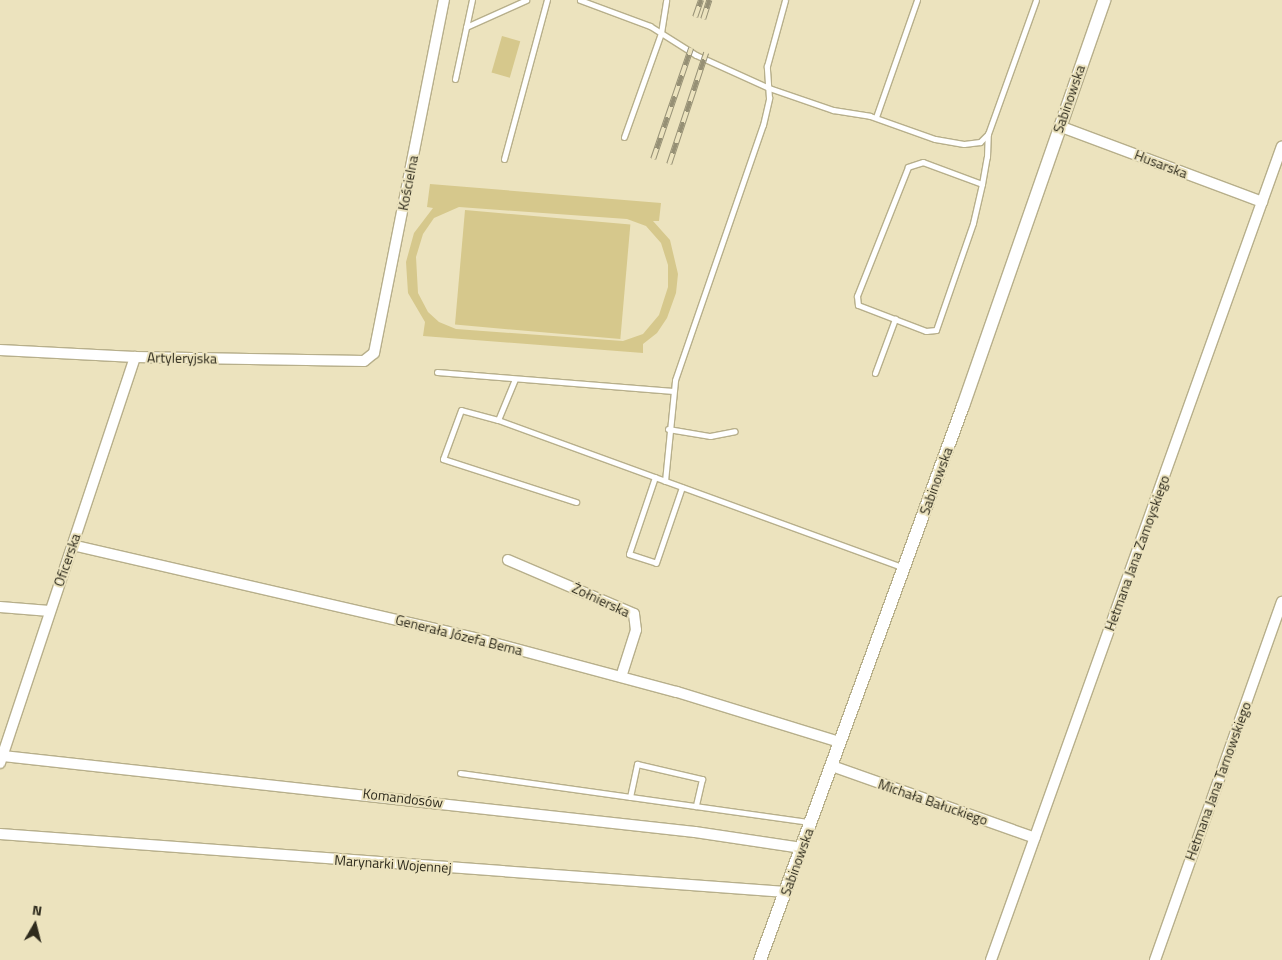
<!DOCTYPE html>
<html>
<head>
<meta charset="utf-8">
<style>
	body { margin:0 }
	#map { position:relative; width:1282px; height:960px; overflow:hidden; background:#ece3be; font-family:"Titillium Web",sans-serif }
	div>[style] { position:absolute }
	.green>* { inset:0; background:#d6c88c; transform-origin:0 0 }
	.roads { filter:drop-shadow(1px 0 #b7af8b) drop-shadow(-1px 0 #b7af8b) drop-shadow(0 1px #b7af8b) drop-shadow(0 -1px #b7af8b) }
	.service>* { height:5px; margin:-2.5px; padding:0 2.5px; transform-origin:2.5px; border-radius:2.5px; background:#fff }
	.minor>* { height:10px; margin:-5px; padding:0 5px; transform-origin:5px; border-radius:5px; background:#fff }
	.tertiary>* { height:12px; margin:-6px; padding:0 6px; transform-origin:6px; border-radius:6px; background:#fff }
	.rail>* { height:5.5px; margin-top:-2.75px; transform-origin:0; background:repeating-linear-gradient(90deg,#ece3be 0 11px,#969075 0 22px); box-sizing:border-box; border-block:1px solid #969075 }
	span { translate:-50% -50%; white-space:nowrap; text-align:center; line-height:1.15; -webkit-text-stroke:4px #ece3be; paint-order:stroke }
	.street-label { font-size:14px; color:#2e2b1d }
	.north { position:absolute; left:10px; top:900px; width:50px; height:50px; -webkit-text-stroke:4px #ece3be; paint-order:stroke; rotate:8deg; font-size:14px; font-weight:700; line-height:20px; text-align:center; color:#2e2b1d }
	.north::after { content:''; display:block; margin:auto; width:18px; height:22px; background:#2e2b1d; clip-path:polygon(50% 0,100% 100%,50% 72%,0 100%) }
</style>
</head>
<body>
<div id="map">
	<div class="green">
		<i style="left:502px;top:36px;width:19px;height:38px;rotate:16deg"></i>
		<i style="clip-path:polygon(evenodd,430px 184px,661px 203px,659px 221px,653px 221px,670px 240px,678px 274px,676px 293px,667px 318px,657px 333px,643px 344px,643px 353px,423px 336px,425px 322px,408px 293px,406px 262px,414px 233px,433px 208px,427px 207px,430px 184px,459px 207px,627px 219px,646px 226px,661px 243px,668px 265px,668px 287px,659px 315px,643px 334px,623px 341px,456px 329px,439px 322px,428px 312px,418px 293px,416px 257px,423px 234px,434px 218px,459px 207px)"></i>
		<i style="left:465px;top:210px;width:166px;height:115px;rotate:5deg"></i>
	</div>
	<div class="roads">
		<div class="service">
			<i style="left:580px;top:0;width:75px;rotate:20.4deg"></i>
			<i style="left:650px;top:26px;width:54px;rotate:32.2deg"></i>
			<i style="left:696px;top:55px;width:80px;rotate:24.3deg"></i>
			<i style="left:769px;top:88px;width:68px;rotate:19deg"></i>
			<i style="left:833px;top:110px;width:37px;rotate:9deg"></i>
			<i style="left:870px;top:116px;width:69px;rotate:19.5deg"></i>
			<i style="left:935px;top:139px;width:29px;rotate:10deg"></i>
			<i style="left:964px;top:144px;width:16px;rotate:-7deg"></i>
			<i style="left:980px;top:142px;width:11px;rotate:-45deg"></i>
			<i style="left:988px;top:134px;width:142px;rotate:-70.3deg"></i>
			<i style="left:466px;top:27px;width:66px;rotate:-24.2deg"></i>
			<i style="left:455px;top:79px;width:81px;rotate:-77.9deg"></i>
			<i style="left:876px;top:117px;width:124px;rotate:-70.7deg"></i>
			<i style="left:624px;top:137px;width:110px;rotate:-70.4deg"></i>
			<i style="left:661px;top:33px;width:33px;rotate:-81deg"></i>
			<i style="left:504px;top:159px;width:165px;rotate:-74.9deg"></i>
			<i style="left:982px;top:184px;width:63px;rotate:-159.6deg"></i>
			<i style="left:923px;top:162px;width:16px;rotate:162deg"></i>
			<i style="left:908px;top:167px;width:139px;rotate:111.6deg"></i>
			<i style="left:857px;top:296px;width:9px;rotate:84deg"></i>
			<i style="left:858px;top:305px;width:73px;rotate:20.9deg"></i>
			<i style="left:926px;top:331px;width:10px;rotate:-6deg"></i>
			<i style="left:936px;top:330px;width:113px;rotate:-70.9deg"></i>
			<i style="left:973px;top:223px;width:40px;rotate:-77deg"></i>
			<i style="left:982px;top:184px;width:27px;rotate:-80deg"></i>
			<i style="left:987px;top:157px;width:23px;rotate:-88deg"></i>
			<i style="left:437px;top:372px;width:237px;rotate:4.6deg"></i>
			<i style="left:875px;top:373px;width:58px;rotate:-69.7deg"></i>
			<i style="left:515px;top:379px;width:44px;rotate:112.5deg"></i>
			<i style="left:498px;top:420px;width:430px;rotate:20deg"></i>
			<i style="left:498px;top:420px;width:38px;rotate:-165deg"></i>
			<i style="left:461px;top:410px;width:52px;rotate:110.2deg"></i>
			<i style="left:443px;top:459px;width:140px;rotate:17.9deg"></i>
			<i style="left:668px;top:429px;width:43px;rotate:9.5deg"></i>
			<i style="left:710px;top:436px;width:25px;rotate:-11deg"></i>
			<i style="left:655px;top:477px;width:81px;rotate:108.7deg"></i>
			<i style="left:629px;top:554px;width:28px;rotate:18deg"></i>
			<i style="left:656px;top:563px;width:80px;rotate:-71.1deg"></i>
			<i style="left:665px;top:481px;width:101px;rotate:-84.3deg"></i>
			<i style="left:675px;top:380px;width:270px;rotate:-71deg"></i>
			<i style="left:763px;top:125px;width:28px;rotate:-77deg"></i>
			<i style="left:769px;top:98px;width:32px;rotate:-94deg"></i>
			<i style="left:767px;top:66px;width:68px;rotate:-74.7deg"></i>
			<i style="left:460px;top:773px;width:353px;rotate:8deg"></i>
			<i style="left:630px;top:797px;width:34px;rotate:-78deg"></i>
			<i style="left:637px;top:764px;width:67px;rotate:13deg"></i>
			<i style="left:702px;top:779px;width:28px;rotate:103deg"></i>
		</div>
		<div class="minor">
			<i style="left:1059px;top:126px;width:217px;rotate:20.5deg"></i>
			<i style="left:0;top:350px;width:135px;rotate:3deg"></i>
			<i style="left:135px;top:357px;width:229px;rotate:1deg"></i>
			<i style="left:364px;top:361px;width:13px;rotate:-39deg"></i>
			<i style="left:374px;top:353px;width:360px;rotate:-78.8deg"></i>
			<i style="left:72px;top:545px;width:414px;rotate:13deg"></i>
			<i style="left:475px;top:638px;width:209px;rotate:15deg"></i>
			<i style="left:677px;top:692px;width:170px;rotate:17.1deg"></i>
			<i style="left:508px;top:560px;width:137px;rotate:23.2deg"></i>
			<i style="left:634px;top:614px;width:16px;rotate:83deg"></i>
			<i style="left:636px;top:630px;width:49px;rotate:107.7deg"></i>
			<i style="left:0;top:607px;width:50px;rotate:4.6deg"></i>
			<i style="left:3px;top:756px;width:696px;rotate:6.27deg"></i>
			<i style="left:695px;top:832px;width:108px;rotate:8.5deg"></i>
			<i style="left:0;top:763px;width:428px;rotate:-71.6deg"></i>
			<i style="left:832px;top:766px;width:215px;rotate:19.5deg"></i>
			<i style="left:0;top:834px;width:788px;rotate:4.22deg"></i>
			<i style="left:991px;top:960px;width:864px;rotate:-70.33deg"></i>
			<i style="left:1155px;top:960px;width:380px;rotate:-70.5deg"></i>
		</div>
		<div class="tertiary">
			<i style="left:760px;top:960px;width:590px;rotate:-69.88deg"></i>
			<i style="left:963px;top:406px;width:430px;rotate:-70.8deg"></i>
		</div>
	</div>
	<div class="rail">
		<i style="left:695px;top:17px;width:18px;rotate:-71deg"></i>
		<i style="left:703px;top:19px;width:20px;rotate:-72deg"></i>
		<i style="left:653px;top:159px;width:117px;rotate:-71.1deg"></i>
		<i style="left:669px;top:164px;width:117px;rotate:-71.6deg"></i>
	</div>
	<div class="street-label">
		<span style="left:1069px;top:99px;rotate:-71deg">Sabinowska</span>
		<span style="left:1161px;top:164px;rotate:21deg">Husarska</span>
		<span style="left:408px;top:183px;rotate:-79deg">Kościelna</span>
		<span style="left:182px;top:358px;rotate:1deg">Artyleryjska</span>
		<span style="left:936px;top:481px;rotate:-70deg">Sabinowska</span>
		<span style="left:1137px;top:553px;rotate:-70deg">Hetmana Jana Zamoyskiego</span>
		<span style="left:67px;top:560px;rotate:-71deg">Oficerska</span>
		<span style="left:601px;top:600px;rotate:25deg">Żołnierska</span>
		<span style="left:459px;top:635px;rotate:14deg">Generała Józefa Bema</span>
		<span style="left:1218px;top:781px;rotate:-70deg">Hetmana Jana Tarnowskiego</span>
		<span style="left:403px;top:798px;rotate:7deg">Komandosów</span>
		<span style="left:933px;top:802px;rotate:19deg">Michała Bałuckiego</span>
		<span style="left:797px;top:862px;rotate:-70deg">Sabinowska</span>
		<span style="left:393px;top:864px;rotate:4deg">Marynarki Wojennej</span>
	</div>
	<div class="north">N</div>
</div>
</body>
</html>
